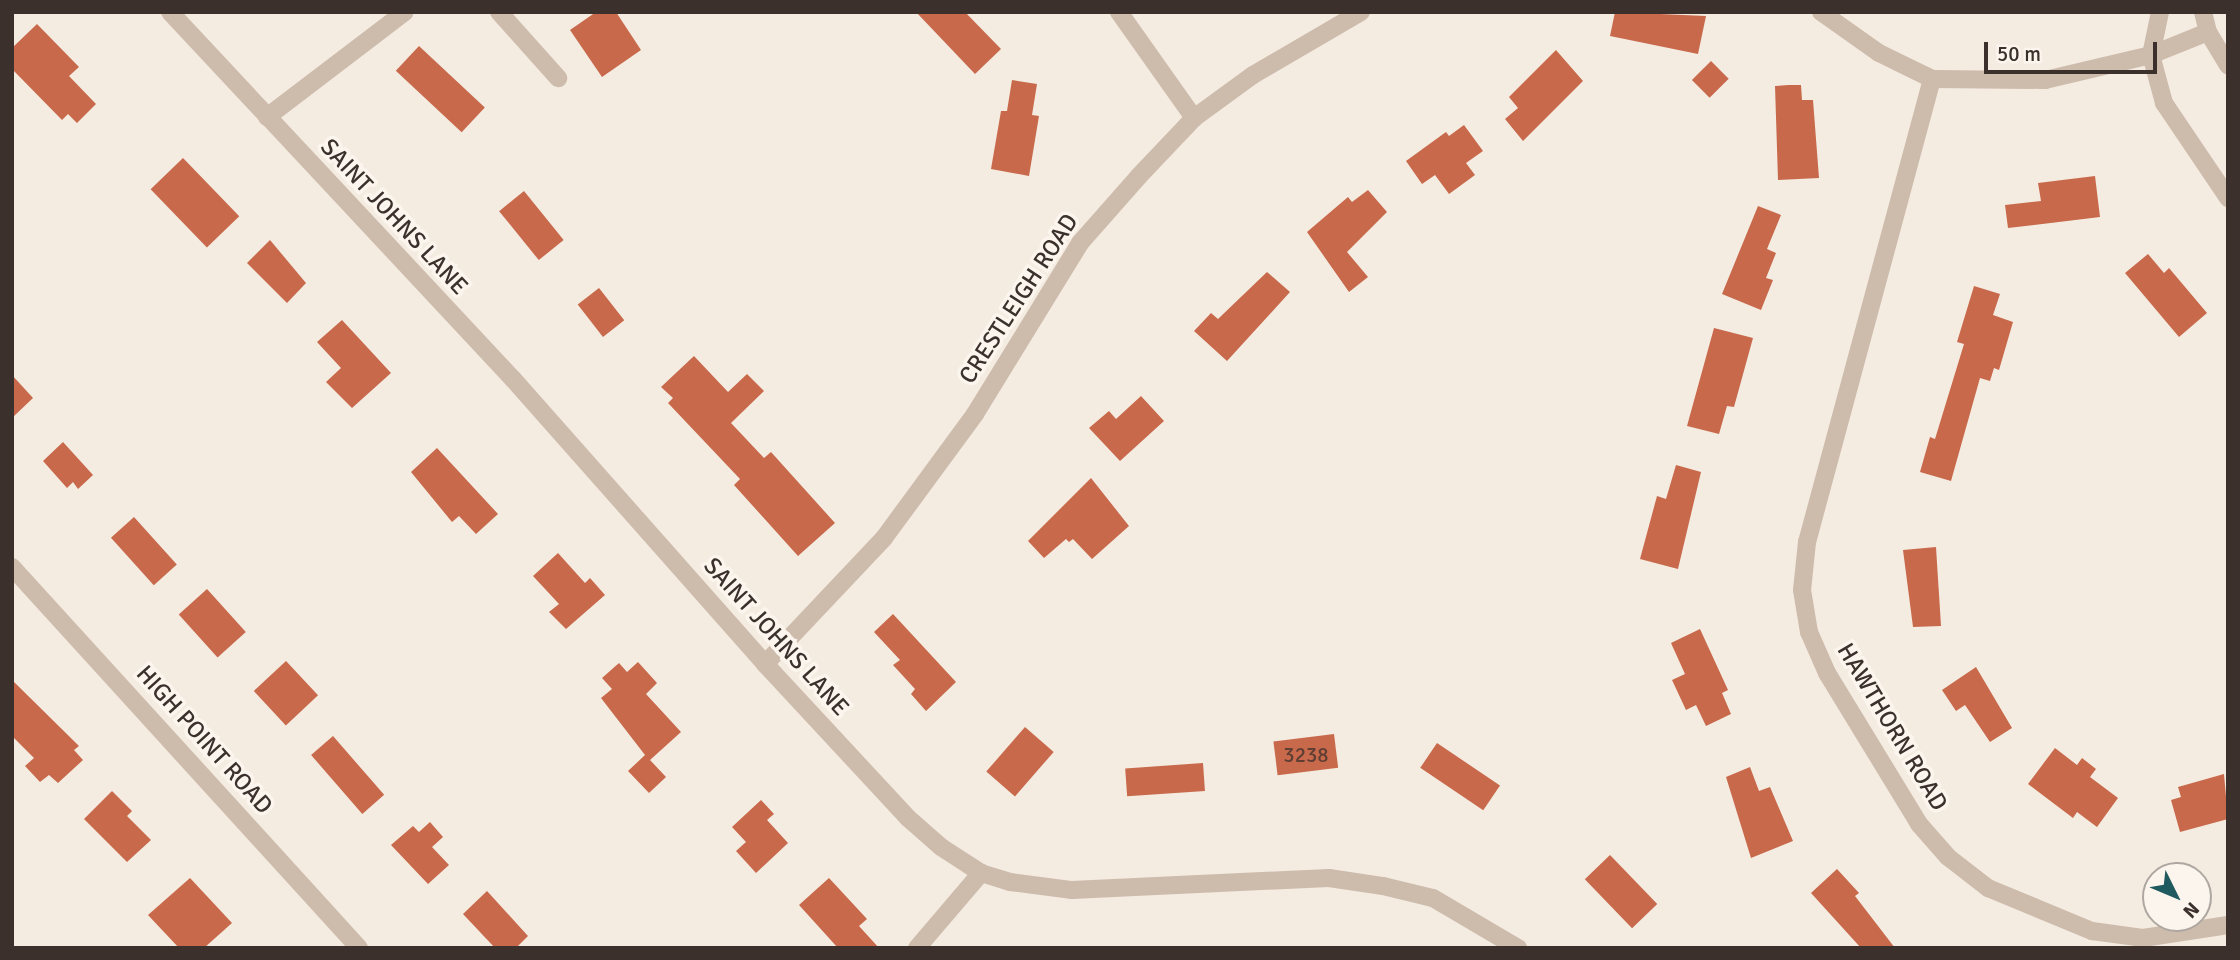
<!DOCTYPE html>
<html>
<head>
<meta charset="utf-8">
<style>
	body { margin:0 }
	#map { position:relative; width:2240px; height:960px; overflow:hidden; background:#f4ebe1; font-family:Signika,sans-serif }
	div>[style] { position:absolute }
	.building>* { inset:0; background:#c8694b; transform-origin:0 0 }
	.minor>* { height:18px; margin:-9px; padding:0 9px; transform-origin:9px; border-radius:9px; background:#cdbbac }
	span { translate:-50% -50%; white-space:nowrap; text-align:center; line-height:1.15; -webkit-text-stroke:7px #fbf5ee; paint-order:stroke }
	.number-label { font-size:21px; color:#5e3e33 }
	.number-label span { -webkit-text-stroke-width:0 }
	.street-label { font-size:24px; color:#3b302b }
	.frame { position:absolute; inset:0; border:14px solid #3b302b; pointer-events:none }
	.north { position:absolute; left:2142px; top:862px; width:70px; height:70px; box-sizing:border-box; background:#fbf5ee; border:2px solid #aea6a0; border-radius:50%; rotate:133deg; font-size:19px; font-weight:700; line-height:28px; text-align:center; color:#3b302b }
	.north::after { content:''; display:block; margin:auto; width:24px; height:32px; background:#1f5a5e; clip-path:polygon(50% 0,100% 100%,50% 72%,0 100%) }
	.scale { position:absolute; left:1984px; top:42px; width:173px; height:32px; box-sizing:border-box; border:4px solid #3b302b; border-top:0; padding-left:9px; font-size:21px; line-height:24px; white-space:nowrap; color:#3b302b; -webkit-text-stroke:5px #fbf5ee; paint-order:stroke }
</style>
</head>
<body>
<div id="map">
	<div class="building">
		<i style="clip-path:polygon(596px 12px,616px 12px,641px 50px,602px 77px,570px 30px)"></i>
		<i style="clip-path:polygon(916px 12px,965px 12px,1001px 49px,975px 74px)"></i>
		<i style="clip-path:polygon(1615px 12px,1706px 16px,1698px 54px,1610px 36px)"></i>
		<i style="clip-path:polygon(37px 24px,79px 67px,69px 76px,96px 104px,77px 123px,68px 114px,62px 120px,12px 69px,12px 48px)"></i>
		<i style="left:419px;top:46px;width:90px;height:34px;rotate:43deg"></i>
		<i style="clip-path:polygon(1556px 50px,1583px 81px,1523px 141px,1505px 119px,1518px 108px,1509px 97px)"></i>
		<i style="left:1711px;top:61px;width:25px;height:27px;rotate:45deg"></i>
		<i style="clip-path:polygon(1012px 80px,1037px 84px,1032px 115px,1039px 116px,1029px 176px,991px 169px,1001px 111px,1007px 111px)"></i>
		<i style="clip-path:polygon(1789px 85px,1801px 85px,1802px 100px,1813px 100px,1819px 178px,1778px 180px,1775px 86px)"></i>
		<i style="clip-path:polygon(1464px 125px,1483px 151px,1466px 163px,1475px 175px,1449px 194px,1435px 175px,1422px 184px,1406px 161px,1446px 132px,1449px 136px)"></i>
		<i style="left:183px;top:158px;width:81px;height:45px;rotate:46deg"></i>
		<i style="clip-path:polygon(2095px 176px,2100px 217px,2008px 228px,2005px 205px,2041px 201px,2038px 183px)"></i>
		<i style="clip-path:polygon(1368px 190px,1387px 212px,1347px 252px,1368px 277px,1349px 292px,1307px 232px,1348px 197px,1352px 202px)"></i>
		<i style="left:524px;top:191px;width:63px;height:32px;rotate:51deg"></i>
		<i style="clip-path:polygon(1758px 206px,1781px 215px,1767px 249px,1776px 253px,1766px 278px,1773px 280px,1761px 310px,1722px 294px)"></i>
		<i style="clip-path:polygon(270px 240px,306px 283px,287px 303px,247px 263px)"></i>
		<i style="clip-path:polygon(2148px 254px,2164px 273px,2169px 268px,2207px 313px,2179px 337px,2125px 273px)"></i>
		<i style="clip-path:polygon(1267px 272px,1290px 292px,1227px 361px,1194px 331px,1211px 313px,1218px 319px)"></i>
		<i style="clip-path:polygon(1974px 286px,2000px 294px,1993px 315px,2013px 322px,1999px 370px,1994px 368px,1990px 381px,1980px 378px,1951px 481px,1920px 472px,1930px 437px,1935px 439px,1964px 344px,1957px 342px)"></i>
		<i style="left:599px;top:288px;width:41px;height:27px;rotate:52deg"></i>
		<i style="clip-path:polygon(342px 320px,391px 373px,352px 408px,326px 382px,341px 368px,317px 342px)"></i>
		<i style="clip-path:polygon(1714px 328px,1753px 338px,1734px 407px,1727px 406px,1719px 434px,1687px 426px)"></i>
		<i style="clip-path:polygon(694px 356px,728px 392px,747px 374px,764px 391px,731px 423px,764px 458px,771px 452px,835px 523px,798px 556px,734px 485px,740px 479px,668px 403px,673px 398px,661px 387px)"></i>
		<i style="clip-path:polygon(12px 375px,33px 398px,12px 418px)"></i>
		<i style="clip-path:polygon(1141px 396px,1164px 421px,1120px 461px,1089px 428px,1109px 411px,1116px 419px)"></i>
		<i style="clip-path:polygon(63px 442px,93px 475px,78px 489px,73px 482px,67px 488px,43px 461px)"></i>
		<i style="clip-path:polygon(437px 448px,498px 514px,476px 534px,459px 516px,452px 522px,411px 472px)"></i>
		<i style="clip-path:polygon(1676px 465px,1701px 472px,1678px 569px,1640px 559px,1657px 496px,1666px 499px)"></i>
		<i style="clip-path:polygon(1091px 478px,1129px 526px,1092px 559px,1073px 539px,1069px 542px,1066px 539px,1044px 558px,1028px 541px)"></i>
		<i style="left:134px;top:517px;width:64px;height:31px;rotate:48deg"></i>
		<i style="clip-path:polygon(1936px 547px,1941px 626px,1913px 627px,1903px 550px)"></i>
		<i style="clip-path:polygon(558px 553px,585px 583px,590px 578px,605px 595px,566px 629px,549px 612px,559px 604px,533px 576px)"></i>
		<i style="left:207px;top:589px;width:58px;height:38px;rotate:48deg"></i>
		<i style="clip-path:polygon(893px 614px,956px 682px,926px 711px,911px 694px,915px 689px,893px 665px,900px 660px,874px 632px)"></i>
		<i style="clip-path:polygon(1700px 629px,1728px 690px,1722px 693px,1731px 714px,1706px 726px,1696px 705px,1686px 710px,1672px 680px,1685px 674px,1671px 643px)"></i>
		<i style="left:286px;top:661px;width:47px;height:44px;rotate:47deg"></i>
		<i style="clip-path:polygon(638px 662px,657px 683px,646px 694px,681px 732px,650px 760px,666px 777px,649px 793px,628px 771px,645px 755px,601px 698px,612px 689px,602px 678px,619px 663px,627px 672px)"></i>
		<i style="clip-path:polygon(1976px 667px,2012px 728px,1990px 742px,1965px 705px,1956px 711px,1942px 690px)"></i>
		<i style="clip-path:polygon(12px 680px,79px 746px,74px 750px,83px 760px,58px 783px,49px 775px,40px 782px,25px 766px,34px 758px,12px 736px)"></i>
		<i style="left:1025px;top:727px;width:38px;height:59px;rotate:41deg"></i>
		<i style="left:1334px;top:734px;width:34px;height:61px;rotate:83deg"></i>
		<i style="left:333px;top:736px;width:78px;height:29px;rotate:49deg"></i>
		<i style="left:1437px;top:743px;width:76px;height:30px;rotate:34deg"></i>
		<i style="clip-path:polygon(2055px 748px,2077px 765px,2082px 758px,2096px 769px,2090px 777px,2118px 798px,2097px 827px,2077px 812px,2073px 818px,2028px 784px)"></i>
		<i style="left:1203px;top:763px;width:28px;height:78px;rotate:86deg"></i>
		<i style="clip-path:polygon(1750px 767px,1759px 791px,1770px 787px,1793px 841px,1751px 858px,1726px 777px)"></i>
		<i style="clip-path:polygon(2224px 774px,2228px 819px,2180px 832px,2171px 800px,2181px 797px,2178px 787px)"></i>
		<i style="clip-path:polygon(112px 791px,132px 811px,127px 816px,151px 840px,127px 862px,84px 819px)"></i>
		<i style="clip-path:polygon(761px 800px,774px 814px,767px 820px,788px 843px,756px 873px,736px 851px,746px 842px,732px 827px)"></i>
		<i style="clip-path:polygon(430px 822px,443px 837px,432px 847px,449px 865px,428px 884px,391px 845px,413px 826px,419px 832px)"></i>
		<i style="left:1610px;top:855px;width:68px;height:35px;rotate:46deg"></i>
		<i style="clip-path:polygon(1837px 869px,1859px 893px,1855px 896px,1895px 948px,1861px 948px,1811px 893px)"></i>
		<i style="clip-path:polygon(190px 878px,232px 923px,204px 948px,179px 948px,148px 915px)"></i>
		<i style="clip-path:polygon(829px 878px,867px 919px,859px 926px,879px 948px,838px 948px,799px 905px)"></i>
		<i style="clip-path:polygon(487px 891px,528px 936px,516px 948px,495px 948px,463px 914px)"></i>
	</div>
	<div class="minor">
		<i style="left:170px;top:12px;width:502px;rotate:46.94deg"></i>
		<i style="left:513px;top:379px;width:380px;rotate:48.5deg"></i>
		<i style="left:765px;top:664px;width:210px;rotate:47.1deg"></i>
		<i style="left:908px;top:818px;width:44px;rotate:41.3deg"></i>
		<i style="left:941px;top:847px;width:48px;rotate:33deg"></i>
		<i style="left:981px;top:873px;width:30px;rotate:17deg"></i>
		<i style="left:1010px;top:882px;width:63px;rotate:7.4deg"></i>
		<i style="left:1072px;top:890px;width:257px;rotate:-2.7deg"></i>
		<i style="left:1329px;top:878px;width:55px;rotate:8.4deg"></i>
		<i style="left:1383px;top:886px;width:51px;rotate:13.5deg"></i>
		<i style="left:1433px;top:898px;width:99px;rotate:30.5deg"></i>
		<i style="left:499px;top:12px;width:89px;rotate:48.2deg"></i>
		<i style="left:1119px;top:12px;width:130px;rotate:54.7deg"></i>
		<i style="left:1821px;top:12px;width:71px;rotate:35.3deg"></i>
		<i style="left:1879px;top:53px;width:59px;rotate:26.1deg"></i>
		<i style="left:1932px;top:79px;width:113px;rotate:0.5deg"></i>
		<i style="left:2045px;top:80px;width:109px;rotate:-13.3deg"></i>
		<i style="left:2151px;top:55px;width:61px;rotate:-22deg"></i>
		<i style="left:2160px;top:12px;width:44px;rotate:101.8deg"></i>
		<i style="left:2151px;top:55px;width:50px;rotate:74.8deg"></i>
		<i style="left:2164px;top:103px;width:115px;rotate:56deg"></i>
		<i style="left:2203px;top:12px;width:21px;rotate:76deg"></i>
		<i style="left:2208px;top:32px;width:39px;rotate:59deg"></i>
		<i style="left:1932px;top:79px;width:480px;rotate:105.1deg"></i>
		<i style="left:1807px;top:542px;width:48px;rotate:95.9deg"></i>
		<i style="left:1802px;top:590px;width:43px;rotate:80.5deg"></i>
		<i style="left:1809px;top:632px;width:45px;rotate:66.3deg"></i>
		<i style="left:1827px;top:673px;width:177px;rotate:58.6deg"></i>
		<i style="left:1919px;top:824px;width:44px;rotate:48.7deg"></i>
		<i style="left:1948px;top:857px;width:51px;rotate:37.8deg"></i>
		<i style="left:1988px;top:888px;width:113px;rotate:22.5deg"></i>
		<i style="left:2092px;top:931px;width:51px;rotate:7.8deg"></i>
		<i style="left:2143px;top:938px;width:86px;rotate:-8.7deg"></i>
		<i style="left:267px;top:117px;width:173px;rotate:-37.3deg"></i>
		<i style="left:12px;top:567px;width:515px;rotate:47.67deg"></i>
		<i style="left:765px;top:664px;width:173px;rotate:-46.6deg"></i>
		<i style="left:884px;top:538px;width:154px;rotate:-53.7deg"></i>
		<i style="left:975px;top:414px;width:201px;rotate:-58.4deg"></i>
		<i style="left:1080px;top:243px;width:89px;rotate:-48.6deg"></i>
		<i style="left:1139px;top:176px;width:80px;rotate:-46.5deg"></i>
		<i style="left:1194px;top:118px;width:73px;rotate:-36.1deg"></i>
		<i style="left:1253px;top:75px;width:125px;rotate:-30.3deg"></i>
		<i style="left:917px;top:948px;width:99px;rotate:-49.5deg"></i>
	</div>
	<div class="number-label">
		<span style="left:1306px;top:755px">3238</span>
	</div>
	<div class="street-label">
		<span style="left:394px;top:217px;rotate:47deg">SAINT JOHNS LANE</span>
		<span style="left:1019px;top:299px;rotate:-57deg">CRESTLEIGH ROAD</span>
		<span style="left:776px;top:637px;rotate:48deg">SAINT JOHNS LANE</span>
		<span style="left:1892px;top:727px;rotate:59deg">HAWTHORN ROAD</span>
		<span style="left:204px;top:740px;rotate:48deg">HIGH POINT ROAD</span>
	</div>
	<div class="frame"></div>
	<div class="north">N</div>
	<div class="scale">50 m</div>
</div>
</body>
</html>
